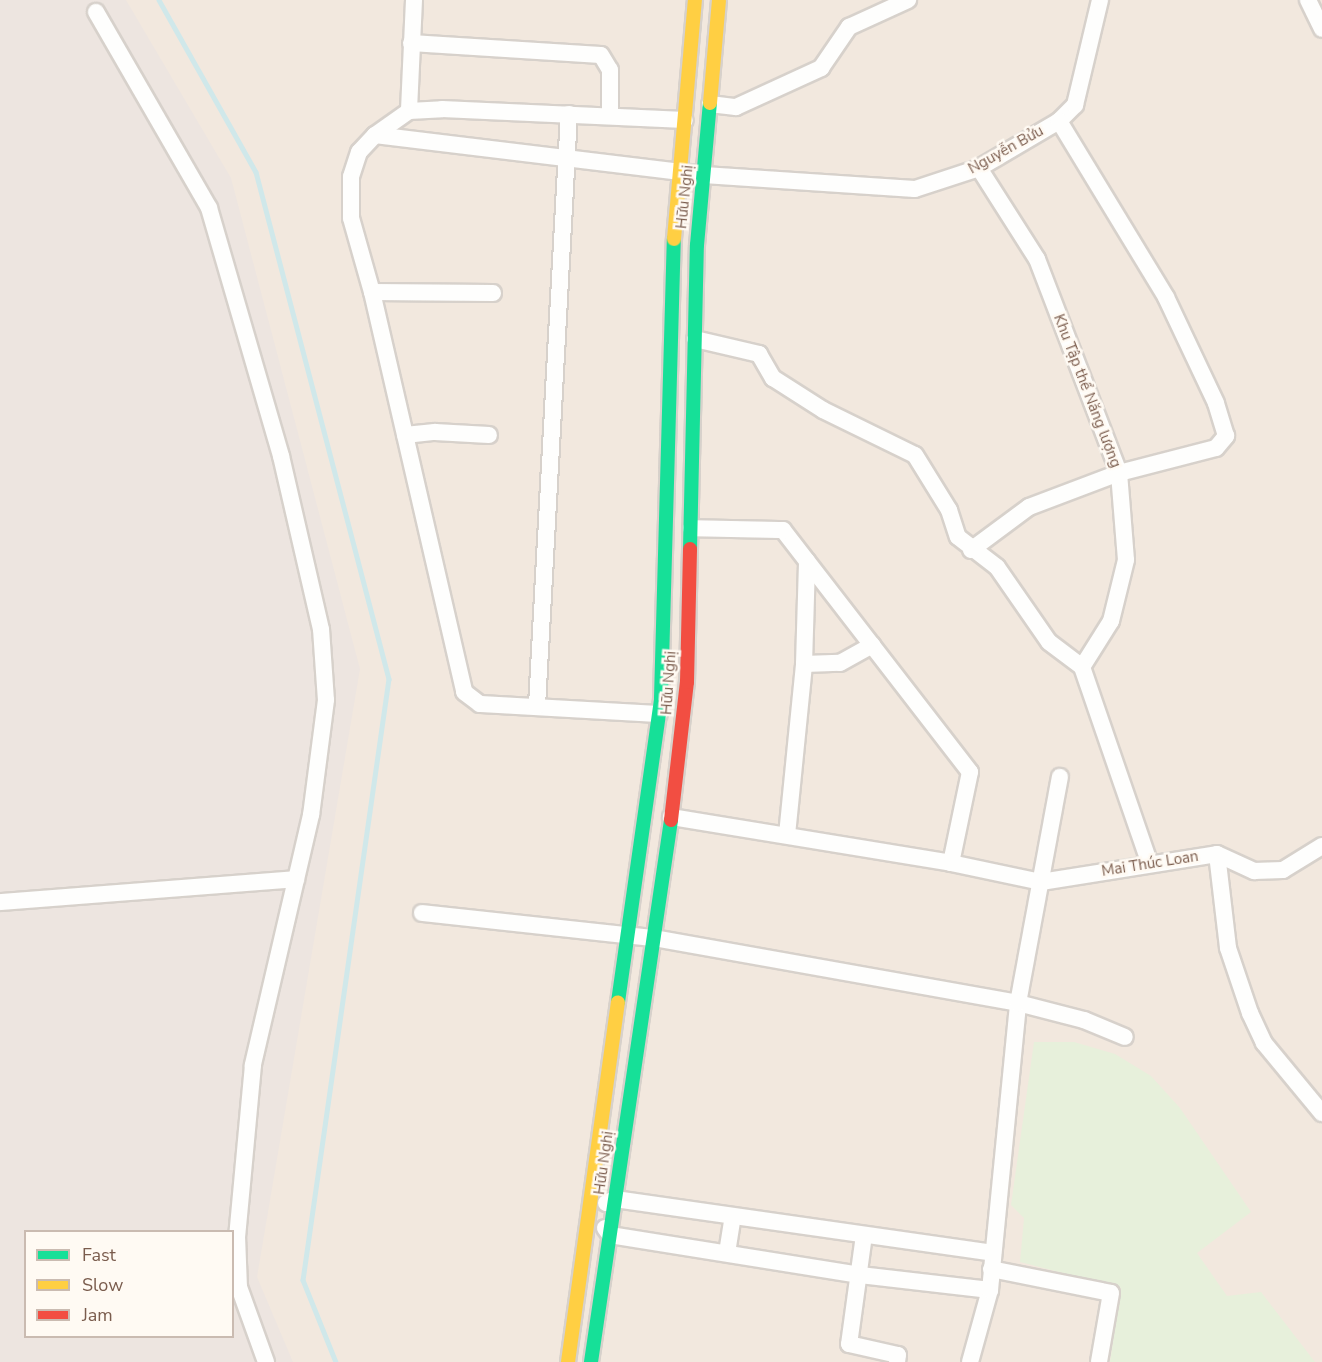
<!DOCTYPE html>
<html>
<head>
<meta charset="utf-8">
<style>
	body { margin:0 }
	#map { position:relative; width:1322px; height:1362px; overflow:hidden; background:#f9f5f0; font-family:"Nunito Sans",sans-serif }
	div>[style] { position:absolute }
	.residential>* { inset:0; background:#f2e8de }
	.industrial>* { inset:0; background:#ede5e0 }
	.green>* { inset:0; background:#e7f0db }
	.stream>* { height:4.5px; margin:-2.25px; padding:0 2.25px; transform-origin:2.25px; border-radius:2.25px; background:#d0e8ea }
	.roads { filter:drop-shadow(2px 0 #d7d1cb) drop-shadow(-2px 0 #d7d1cb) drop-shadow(0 2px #d7d1cb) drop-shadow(0 -2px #d7d1cb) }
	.street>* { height:16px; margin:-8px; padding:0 8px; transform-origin:8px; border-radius:8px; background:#fefefd }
	.fast>* { height:14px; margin:-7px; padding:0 7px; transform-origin:7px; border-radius:7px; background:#16e098 }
	.slow>* { height:14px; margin:-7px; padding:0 7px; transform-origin:7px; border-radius:7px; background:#ffcf43 }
	.jam>* { height:14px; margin:-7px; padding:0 7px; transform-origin:7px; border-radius:7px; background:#f24e42 }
	span { translate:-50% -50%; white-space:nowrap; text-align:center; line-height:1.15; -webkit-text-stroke:5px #fffaf3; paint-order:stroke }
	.street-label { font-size:15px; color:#7a5c4d }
	.legend { position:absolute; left:24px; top:1230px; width:210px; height:108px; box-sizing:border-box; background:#fffaf3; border:2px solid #cabbb1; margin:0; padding:8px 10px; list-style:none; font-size:18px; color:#7a5c4d }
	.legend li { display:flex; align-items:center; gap:12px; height:30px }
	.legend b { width:30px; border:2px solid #cabbb1 }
</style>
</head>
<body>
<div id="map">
	<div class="residential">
		<i style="clip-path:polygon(evenodd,0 0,1322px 0,1322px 1362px,0 1362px,0 0,26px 1232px,232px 1232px,232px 1336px,26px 1336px,26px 1232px)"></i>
	</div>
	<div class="industrial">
		<i style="clip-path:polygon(evenodd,0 0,126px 0,231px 178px,360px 669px,257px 1277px,293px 1362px,0 1362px,0 0,26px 1232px,232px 1232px,232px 1336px,26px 1336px,26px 1232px)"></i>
	</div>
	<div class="green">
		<i style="clip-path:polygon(1034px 1042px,1074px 1042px,1115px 1054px,1151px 1076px,1180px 1108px,1251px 1212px,1197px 1253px,1227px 1296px,1261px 1292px,1315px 1362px,1110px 1362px,1121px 1288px,1020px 1262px,1024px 1218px,1011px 1205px)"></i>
	</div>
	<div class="stream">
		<i style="left:159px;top:0;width:197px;rotate:60.6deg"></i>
		<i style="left:256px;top:172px;width:524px;rotate:75.3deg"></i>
		<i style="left:389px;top:679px;width:607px;rotate:98.14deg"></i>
		<i style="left:303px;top:1280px;width:88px;rotate:68.1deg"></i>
	</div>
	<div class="roads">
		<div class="street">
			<i style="left:414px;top:0;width:111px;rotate:92.6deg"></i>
			<i style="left:409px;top:111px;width:42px;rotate:144.8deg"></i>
			<i style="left:375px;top:135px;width:23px;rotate:133deg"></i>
			<i style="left:359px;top:152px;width:26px;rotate:108deg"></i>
			<i style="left:351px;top:177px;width:41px;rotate:90deg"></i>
			<i style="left:351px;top:218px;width:77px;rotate:74.2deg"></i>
			<i style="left:372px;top:292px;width:410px;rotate:77deg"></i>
			<i style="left:464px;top:692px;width:20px;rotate:37deg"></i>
			<i style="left:480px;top:704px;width:179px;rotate:3.2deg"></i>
			<i style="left:1308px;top:0;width:32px;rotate:64deg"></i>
			<i style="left:96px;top:12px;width:226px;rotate:60deg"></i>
			<i style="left:209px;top:208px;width:258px;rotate:73.8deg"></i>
			<i style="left:281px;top:456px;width:178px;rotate:77deg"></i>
			<i style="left:321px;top:629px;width:71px;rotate:86deg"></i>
			<i style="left:326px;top:700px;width:116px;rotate:97.4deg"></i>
			<i style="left:311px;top:815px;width:257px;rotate:103.1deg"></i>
			<i style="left:253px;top:1065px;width:172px;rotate:95.3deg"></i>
			<i style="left:237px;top:1236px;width:51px;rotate:87.8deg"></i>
			<i style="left:239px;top:1287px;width:80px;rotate:70.2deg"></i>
			<i style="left:411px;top:43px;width:190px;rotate:3.6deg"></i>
			<i style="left:601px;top:55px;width:17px;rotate:59deg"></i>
			<i style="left:610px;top:70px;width:46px;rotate:90deg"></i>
			<i style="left:710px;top:104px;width:26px;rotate:7deg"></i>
			<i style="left:736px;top:107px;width:94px;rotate:-24.6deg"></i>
			<i style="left:821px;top:68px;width:50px;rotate:-55.7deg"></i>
			<i style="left:849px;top:27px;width:65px;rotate:-24.6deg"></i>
			<i style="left:409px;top:111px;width:33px;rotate:-3deg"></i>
			<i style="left:442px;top:109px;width:243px;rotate:2.6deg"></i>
			<i style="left:375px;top:135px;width:331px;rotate:6.9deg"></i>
			<i style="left:704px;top:175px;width:211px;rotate:3.8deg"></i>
			<i style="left:915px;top:189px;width:67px;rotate:-18.2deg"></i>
			<i style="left:979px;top:168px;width:93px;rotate:-30.4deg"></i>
			<i style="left:1059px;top:121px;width:23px;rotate:-45deg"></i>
			<i style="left:1075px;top:105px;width:108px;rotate:-76.6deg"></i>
			<i style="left:979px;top:168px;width:108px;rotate:57.5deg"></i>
			<i style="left:1037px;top:259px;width:229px;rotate:69deg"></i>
			<i style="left:1119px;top:473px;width:87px;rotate:85.4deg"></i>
			<i style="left:1126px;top:560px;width:63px;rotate:103.8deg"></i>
			<i style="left:1111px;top:621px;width:54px;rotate:122.2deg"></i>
			<i style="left:1082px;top:667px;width:208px;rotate:71deg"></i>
			<i style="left:372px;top:292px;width:121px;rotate:0.5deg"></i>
			<i style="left:695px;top:339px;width:66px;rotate:13.2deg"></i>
			<i style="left:759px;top:354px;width:28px;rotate:60deg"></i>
			<i style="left:773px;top:378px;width:59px;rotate:32.6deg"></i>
			<i style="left:823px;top:410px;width:102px;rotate:26.1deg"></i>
			<i style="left:915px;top:455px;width:65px;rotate:58.3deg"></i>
			<i style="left:949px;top:510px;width:28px;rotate:72deg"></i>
			<i style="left:958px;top:537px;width:49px;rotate:37.6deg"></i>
			<i style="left:997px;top:567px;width:91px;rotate:55.3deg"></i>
			<i style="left:1049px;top:642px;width:41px;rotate:37.1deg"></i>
			<i style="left:405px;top:435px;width:30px;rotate:-6deg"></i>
			<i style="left:435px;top:432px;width:54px;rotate:3.2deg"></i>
			<i style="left:971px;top:550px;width:72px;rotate:-36.6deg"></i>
			<i style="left:1029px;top:507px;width:96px;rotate:-20.7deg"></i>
			<i style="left:1119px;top:473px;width:100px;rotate:-14.5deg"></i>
			<i style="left:1216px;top:448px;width:16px;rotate:-50deg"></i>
			<i style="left:1226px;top:436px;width:34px;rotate:-107deg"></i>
			<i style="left:1216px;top:403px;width:117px;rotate:-115.3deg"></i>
			<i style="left:1166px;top:297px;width:206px;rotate:-121.3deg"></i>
			<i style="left:804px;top:664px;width:36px;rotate:-2deg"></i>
			<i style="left:840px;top:663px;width:37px;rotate:-29deg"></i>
			<i style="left:537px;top:706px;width:593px;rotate:-86.91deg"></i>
			<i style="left:671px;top:817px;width:284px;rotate:9.3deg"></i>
			<i style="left:951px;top:863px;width:93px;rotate:-78.2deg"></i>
			<i style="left:970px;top:772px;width:306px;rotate:-127.7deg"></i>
			<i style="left:783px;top:530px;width:92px;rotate:-178.8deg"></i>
			<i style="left:787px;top:835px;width:172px;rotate:-84.3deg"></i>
			<i style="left:804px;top:664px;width:103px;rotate:-88.3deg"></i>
			<i style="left:1217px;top:854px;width:95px;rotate:83.3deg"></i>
			<i style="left:1228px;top:948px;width:69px;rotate:71.3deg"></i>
			<i style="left:1250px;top:1013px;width:33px;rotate:65deg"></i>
			<i style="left:1264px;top:1043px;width:91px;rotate:50.4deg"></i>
			<i style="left:951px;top:863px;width:92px;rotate:11.9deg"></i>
			<i style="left:1041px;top:882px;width:178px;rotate:-9deg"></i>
			<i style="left:1217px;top:854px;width:41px;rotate:24.7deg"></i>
			<i style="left:1254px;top:871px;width:29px;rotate:-2deg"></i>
			<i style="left:1283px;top:870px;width:46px;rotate:-31.6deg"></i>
			<i style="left:0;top:902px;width:297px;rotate:-4.4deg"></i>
			<i style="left:422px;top:913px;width:233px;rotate:6.2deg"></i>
			<i style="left:654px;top:938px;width:370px;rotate:10.1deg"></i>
			<i style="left:1018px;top:1003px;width:68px;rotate:14.4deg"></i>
			<i style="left:1084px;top:1020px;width:44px;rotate:22.5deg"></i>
			<i style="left:606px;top:1203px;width:10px;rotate:-24deg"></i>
			<i style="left:615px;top:1199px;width:382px;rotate:8.1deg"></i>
			<i style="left:605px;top:1228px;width:9px;rotate:54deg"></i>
			<i style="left:610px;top:1235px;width:253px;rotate:9.1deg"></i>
			<i style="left:860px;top:1275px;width:131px;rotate:6.6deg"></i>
			<i style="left:864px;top:1235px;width:110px;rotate:97.8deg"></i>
			<i style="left:849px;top:1344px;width:50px;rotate:12.7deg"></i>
			<i style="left:898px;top:1355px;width:7px;rotate:98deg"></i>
			<i style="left:727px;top:1253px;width:37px;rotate:-81deg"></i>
			<i style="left:991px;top:1269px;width:122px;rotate:11.3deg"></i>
			<i style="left:1111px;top:1293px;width:70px;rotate:99.9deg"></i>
			<i style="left:970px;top:1362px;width:75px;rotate:-74.5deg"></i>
			<i style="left:990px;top:1290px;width:288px;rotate:-84.4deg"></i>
			<i style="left:1018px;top:1003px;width:230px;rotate:-79.5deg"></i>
		</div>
		<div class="fast">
			<i style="left:690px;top:549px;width:304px;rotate:-88.7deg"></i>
			<i style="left:697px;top:245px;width:143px;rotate:-84.8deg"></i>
			<i style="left:618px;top:1002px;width:307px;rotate:-81.9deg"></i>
			<i style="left:661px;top:698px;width:459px;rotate:-88.4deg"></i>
			<i style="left:591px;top:1362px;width:548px;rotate:-81.6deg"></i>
		</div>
		<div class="slow">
			<i style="left:710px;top:103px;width:103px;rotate:-85deg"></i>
			<i style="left:674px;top:239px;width:240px;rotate:-85deg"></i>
			<i style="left:568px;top:1362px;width:363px;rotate:-82.1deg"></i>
		</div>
		<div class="jam">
			<i style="left:671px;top:820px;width:139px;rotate:-83.4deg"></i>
			<i style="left:687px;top:682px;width:133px;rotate:-88.7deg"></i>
		</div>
	</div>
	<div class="street-label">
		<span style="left:1006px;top:150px;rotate:-29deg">Nguyễn Bửu</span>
		<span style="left:685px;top:197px;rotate:-84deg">Hữu Nghị</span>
		<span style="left:1087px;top:391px;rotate:69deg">Khu Tập thể Năng lượng</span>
		<span style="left:669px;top:683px;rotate:-86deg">Hữu Nghị</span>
		<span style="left:1150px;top:864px;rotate:-9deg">Mai Thúc Loan</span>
		<span style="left:604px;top:1163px;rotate:-82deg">Hữu Nghị</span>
	</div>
	<ul class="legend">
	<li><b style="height:8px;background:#16e098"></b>Fast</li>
	<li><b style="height:8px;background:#ffcf43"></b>Slow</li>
	<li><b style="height:8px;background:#f24e42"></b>Jam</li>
	</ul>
</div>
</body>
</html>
